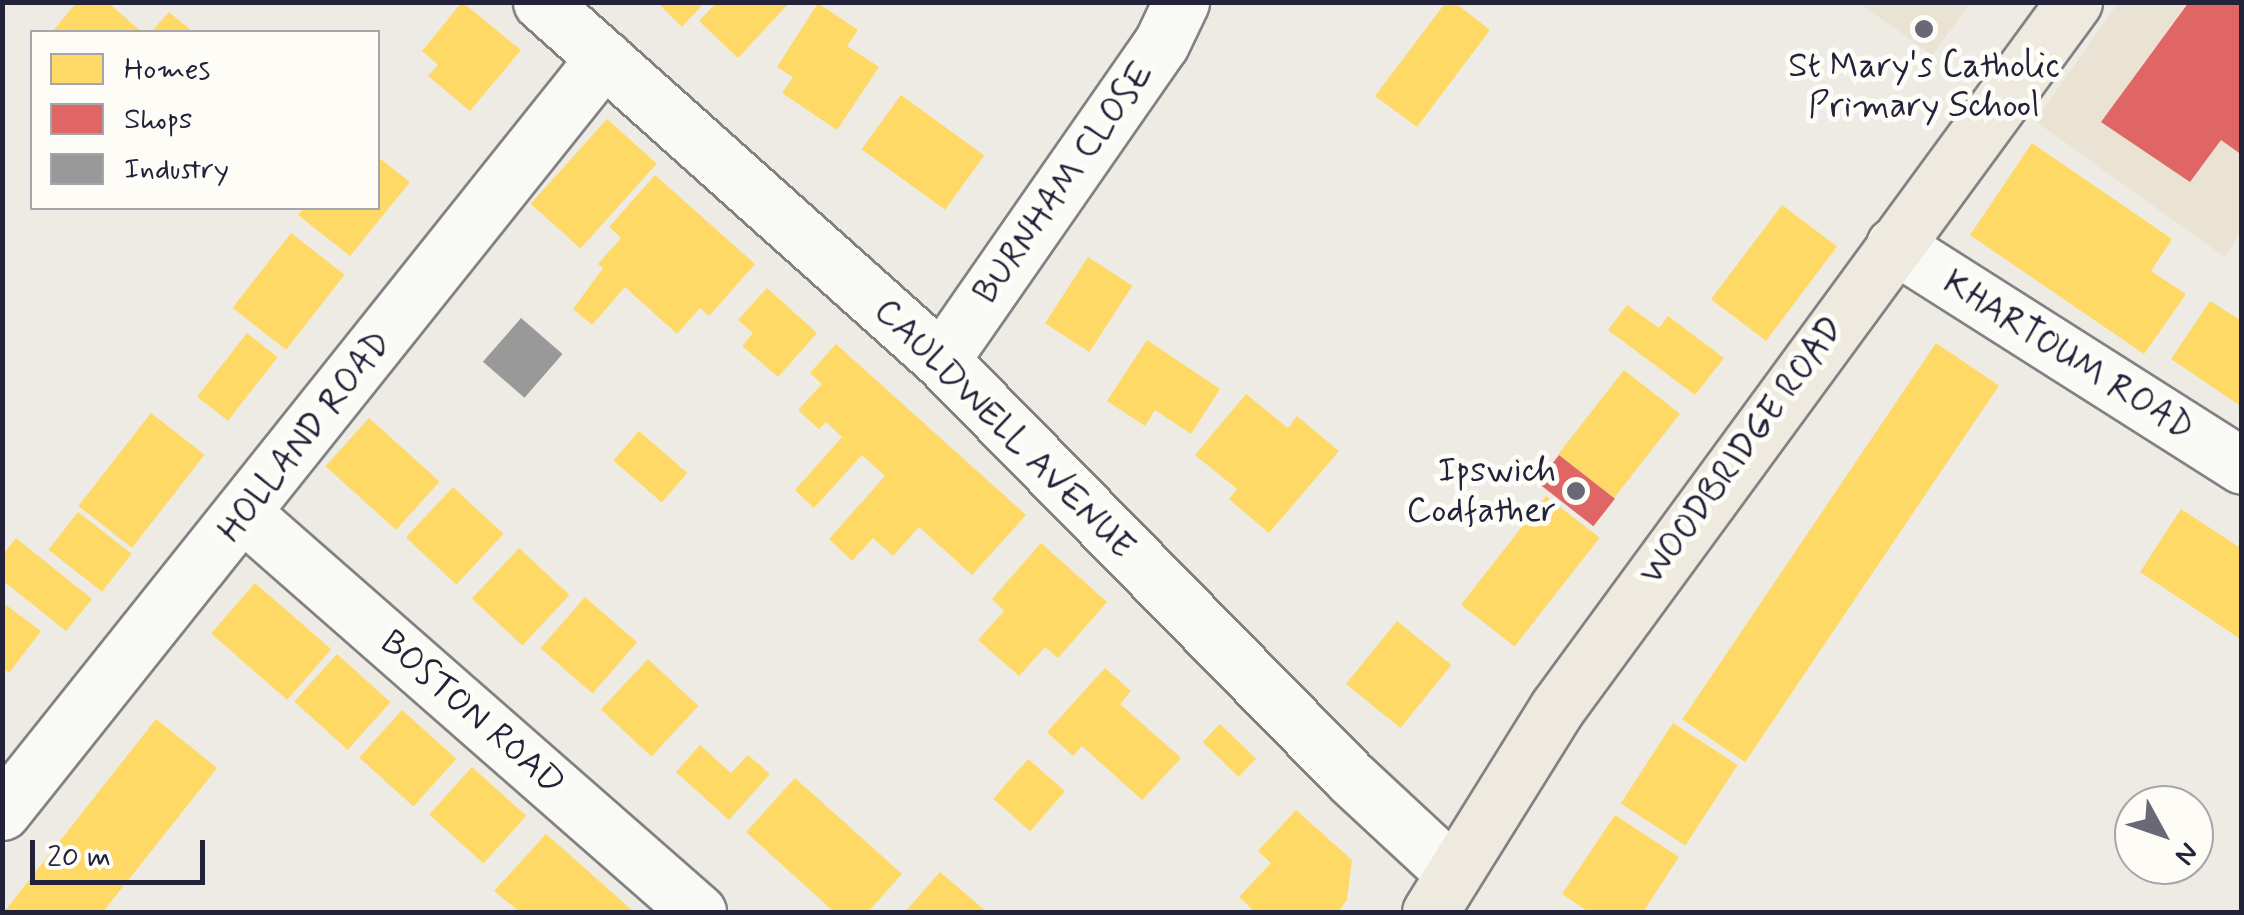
<!DOCTYPE html>
<html>
<head>
<meta charset="utf-8">
<style>
	body { margin:0 }
	#map { position:relative; width:2244px; height:915px; overflow:hidden; background:#eeebe4; font-family:Mynerve,sans-serif }
	div>[style] { position:absolute }
	.built>* { inset:0; background:#eae2d2 }
	.homes>* { inset:0; background:#ffd966; transform-origin:0 0 }
	.shops>* { inset:0; background:#e06666; transform-origin:0 0 }
	.industry>* { inset:0; background:#999; transform-origin:0 0 }
	.roads { filter:drop-shadow(2px 0 #828183) drop-shadow(-2px 0 #828183) drop-shadow(0 2px #828183) drop-shadow(0 -2px #828183) }
	.minor>* { height:55px; margin:-27.5px; padding:0 27.5px; transform-origin:27.5px; border-radius:27.5px; background:#f9f9f6 }
	.major>* { height:55px; margin:-27.5px; padding:0 27.5px; transform-origin:27.5px; border-radius:27.5px; background:#eeeae0 }
	.dots>* { width:28px; height:28px; translate:-50% -50%; box-sizing:border-box; border:5px solid #fdfcf7; border-radius:50% }
	span { translate:-50% -50%; white-space:nowrap; text-align:center; line-height:1.15; -webkit-text-stroke:10px #fdfcf7; paint-order:stroke }
	.poi-label { font-size:35px; color:#22223b }
	.right { translate:-100% -50%; text-align:right }
	.street-label { font-size:35px; color:#22223b }
	.frame { position:absolute; inset:0; border:5px solid #22223b; pointer-events:none }
	.legend { position:absolute; left:30px; top:30px; width:350px; height:180px; box-sizing:border-box; background:#fdfcf7; border:2px solid #a5a5ac; margin:0; padding:12px 18px; list-style:none; font-size:30px; color:#22223b }
	.legend li { display:flex; align-items:center; gap:20px; height:50px }
	.legend b { width:50px; border:2px solid #a5a5ac }
	.north { position:absolute; left:2114px; top:785px; width:100px; height:100px; box-sizing:border-box; background:#fdfcf7; border:2px solid #a5a5ac; border-radius:50%; rotate:130deg; font-size:28px; font-weight:700; line-height:40px; text-align:center; color:#22223b }
	.north::after { content:''; display:block; margin:auto; width:35px; height:45px; background:#696876; clip-path:polygon(50% 0,100% 100%,50% 72%,0 100%) }
	.scale { position:absolute; left:30px; top:840px; width:175px; height:45px; box-sizing:border-box; border:5px solid #22223b; border-top:0; padding-left:12px; font-size:30px; line-height:35px; white-space:nowrap; color:#22223b; -webkit-text-stroke:8px #fdfcf7; paint-order:stroke }
</style>
</head>
<body>
<div id="map">
	<div class="built">
		<i style="clip-path:polygon(1859px 3px,1971px 3px,1932px 55px)"></i>
		<i style="clip-path:polygon(2118px 3px,2241px 3px,2241px 230px,2225px 257px,2035px 121px)"></i>
	</div>
	<div class="homes">
		<i style="clip-path:polygon(77px 2px,107px 2px,142px 32px,52px 32px)"></i>
		<i style="clip-path:polygon(462px 2px,521px 50px,470px 111px,428px 76px,438px 65px,422px 51px)"></i>
		<i style="clip-path:polygon(657px 2px,705px 2px,682px 27px)"></i>
		<i style="clip-path:polygon(717px 2px,790px 2px,738px 58px,699px 21px)"></i>
		<i style="clip-path:polygon(1446px 2px,1454px 2px,1490px 30px,1417px 127px,1375px 96px)"></i>
		<i style="clip-path:polygon(818px 3px,858px 30px,847px 46px,879px 67px,837px 130px,782px 93px,793px 77px,777px 67px)"></i>
		<i style="clip-path:polygon(169px 12px,193px 32px,151px 32px)"></i>
		<i style="left:901px;top:95px;width:103px;height:67px;rotate:36deg"></i>
		<i style="left:607px;top:119px;width:67px;height:114px;rotate:42deg"></i>
		<i style="clip-path:polygon(2032px 143px,2172px 239px,2151px 271px,2186px 294px,2144px 354px,1970px 235px)"></i>
		<i style="clip-path:polygon(378px 157px,410px 182px,350px 256px,298px 215px,304px 208px,378px 208px)"></i>
		<i style="clip-path:polygon(655px 175px,755px 264px,709px 316px,700px 308px,677px 334px,625px 287px,592px 325px,573px 309px,603px 268px,598px 264px,621px 238px,609px 227px)"></i>
		<i style="left:1782px;top:205px;width:69px;height:118px;rotate:37deg"></i>
		<i style="left:291px;top:233px;width:68px;height:95px;rotate:38deg"></i>
		<i style="left:1088px;top:257px;width:53px;height:79px;rotate:33deg"></i>
		<i style="clip-path:polygon(767px 288px,817px 333px,778px 377px,742px 346px,753px 333px,738px 320px)"></i>
		<i style="clip-path:polygon(2210px 301px,2242px 321px,2242px 407px,2171px 359px)"></i>
		<i style="clip-path:polygon(1627px 305px,1659px 328px,1668px 316px,1724px 358px,1695px 395px,1608px 330px)"></i>
		<i style="left:247px;top:333px;width:39px;height:81px;rotate:38deg"></i>
		<i style="clip-path:polygon(1147px 340px,1220px 389px,1191px 434px,1155px 410px,1145px 426px,1107px 401px)"></i>
		<i style="left:1936px;top:343px;width:76px;height:454px;rotate:34deg"></i>
		<i style="clip-path:polygon(836px 344px,1026px 515px,972px 575px,919px 527px,893px 556px,873px 538px,852px 561px,829px 539px,885px 476px,862px 455px,814px 508px,795px 490px,842px 437px,826px 422px,819px 429px,798px 410px,822px 384px,810px 373px)"></i>
		<i style="left:1624px;top:370px;width:71px;height:107px;rotate:38deg"></i>
		<i style="clip-path:polygon(1246px 394px,1288px 428px,1297px 416px,1339px 451px,1269px 533px,1229px 499px,1237px 489px,1195px 455px)"></i>
		<i style="left:151px;top:413px;width:68px;height:118px;rotate:38deg"></i>
		<i style="left:369px;top:418px;width:95px;height:65px;rotate:42deg"></i>
		<i style="left:639px;top:431px;width:64px;height:39px;rotate:41deg"></i>
		<i style="left:453px;top:487px;width:69px;height:69px;rotate:43deg"></i>
		<i style="left:1546px;top:496px;width:68px;height:138px;rotate:38deg"></i>
		<i style="clip-path:polygon(2181px 509px,2242px 549px,2242px 640px,2140px 572px)"></i>
		<i style="left:78px;top:512px;width:68px;height:48px;rotate:38deg"></i>
		<i style="clip-path:polygon(16px 538px,92px 599px,66px 631px,2px 580px,2px 556px)"></i>
		<i style="clip-path:polygon(1041px 543px,1107px 602px,1058px 658px,1045px 647px,1019px 676px,978px 640px,1004px 611px,992px 599px)"></i>
		<i style="left:519px;top:548px;width:69px;height:69px;rotate:43deg"></i>
		<i style="left:255px;top:583px;width:101px;height:67px;rotate:41deg"></i>
		<i style="left:585px;top:597px;width:69px;height:68px;rotate:41deg"></i>
		<i style="clip-path:polygon(2px 602px,41px 631px,9px 673px,2px 668px)"></i>
		<i style="left:1397px;top:621px;width:70px;height:81px;rotate:39deg"></i>
		<i style="left:337px;top:654px;width:72px;height:64px;rotate:42deg"></i>
		<i style="left:648px;top:659px;width:69px;height:69px;rotate:43deg"></i>
		<i style="clip-path:polygon(1105px 668px,1131px 691px,1120px 704px,1181px 758px,1142px 800px,1082px 746px,1073px 756px,1047px 732px)"></i>
		<i style="left:402px;top:710px;width:73px;height:64px;rotate:42deg"></i>
		<i style="clip-path:polygon(156px 719px,217px 768px,103px 912px,4px 912px)"></i>
		<i style="left:1673px;top:723px;width:77px;height:96px;rotate:33deg"></i>
		<i style="left:1220px;top:724px;width:50px;height:25px;rotate:44deg"></i>
		<i style="clip-path:polygon(700px 745px,731px 773px,748px 755px,770px 774px,729px 820px,676px 772px)"></i>
		<i style="left:1028px;top:759px;width:49px;height:53px;rotate:41deg"></i>
		<i style="left:472px;top:767px;width:73px;height:64px;rotate:42deg"></i>
		<i style="clip-path:polygon(795px 778px,902px 874px,868px 912px,834px 912px,746px 832px)"></i>
		<i style="clip-path:polygon(1296px 810px,1352px 860px,1347px 900px,1338px 912px,1255px 912px,1239px 897px,1271px 863px,1258px 851px)"></i>
		<i style="clip-path:polygon(1615px 815px,1679px 857px,1643px 912px,1589px 912px,1562px 894px)"></i>
		<i style="clip-path:polygon(546px 834px,570px 855px,634px 912px,520px 912px,494px 891px)"></i>
		<i style="clip-path:polygon(940px 872px,987px 912px,905px 912px)"></i>
	</div>
	<div class="shops">
		<i style="clip-path:polygon(2189px 2px,2242px 2px,2242px 155px,2221px 140px,2190px 182px,2101px 122px)"></i>
		<i style="left:1559px;top:455px;width:71px;height:35px;rotate:38deg"></i>
	</div>
	<div class="industry">
		<i style="left:521px;top:318px;width:55px;height:58px;rotate:41deg"></i>
	</div>
	<div class="roads">
		<div class="minor">
			<i style="left:541px;top:2px;width:537px;rotate:41.83deg"></i>
			<i style="left:941px;top:360px;width:586px;rotate:45.55deg"></i>
			<i style="left:1351px;top:778px;width:138px;rotate:42.9deg"></i>
			<i style="left:1894px;top:245px;width:412px;rotate:32.4deg"></i>
			<i style="left:941px;top:360px;width:385px;rotate:-55.2deg"></i>
			<i style="left:1161px;top:44px;width:47px;rotate:-64.5deg"></i>
			<i style="left:244px;top:514px;width:604px;rotate:41.24deg"></i>
			<i style="left:2px;top:812px;width:965px;rotate:-51.4deg"></i>
		</div>
		<div class="major">
			<i style="left:1430px;top:912px;width:240px;rotate:-58.1deg"></i>
			<i style="left:1557px;top:708px;width:875px;rotate:-53.78deg"></i>
		</div>
	</div>
	<div class="dots">
		<i style="left:1924px;top:29px;background:#696876"></i>
		<i style="left:1576px;top:491px;background:#696876"></i>
	</div>
	<div class="poi-label">
		<span style="left:1924px;top:86px">St Mary's Catholic<br>Primary School</span>
		<span class="right" style="left:1556px;top:491px">Ipswich<br>Codfather</span>
	</div>
	<div class="street-label">
		<span style="left:1064px;top:183px;rotate:-55deg">BURNHAM CLOSE</span>
		<span style="left:2068px;top:356px;rotate:32deg">KHARTOUM ROAD</span>
		<span style="left:1004px;top:429px;rotate:45deg">CAULDWELL AVENUE</span>
		<span style="left:305px;top:437px;rotate:-52deg">HOLLAND ROAD</span>
		<span style="left:1742px;top:451px;rotate:-54deg">WOODBRIDGE ROAD</span>
		<span style="left:472px;top:713px;rotate:41deg">BOSTON ROAD</span>
	</div>
	<div class="frame"></div>
	<ul class="legend">
	<li><b style="height:28px;background:#ffd966"></b>Homes</li>
	<li><b style="height:28px;background:#e06666"></b>Shops</li>
	<li><b style="height:28px;background:#999"></b>Industry</li>
	</ul>
	<div class="north">N</div>
	<div class="scale">20 m</div>
</div>
</body>
</html>
